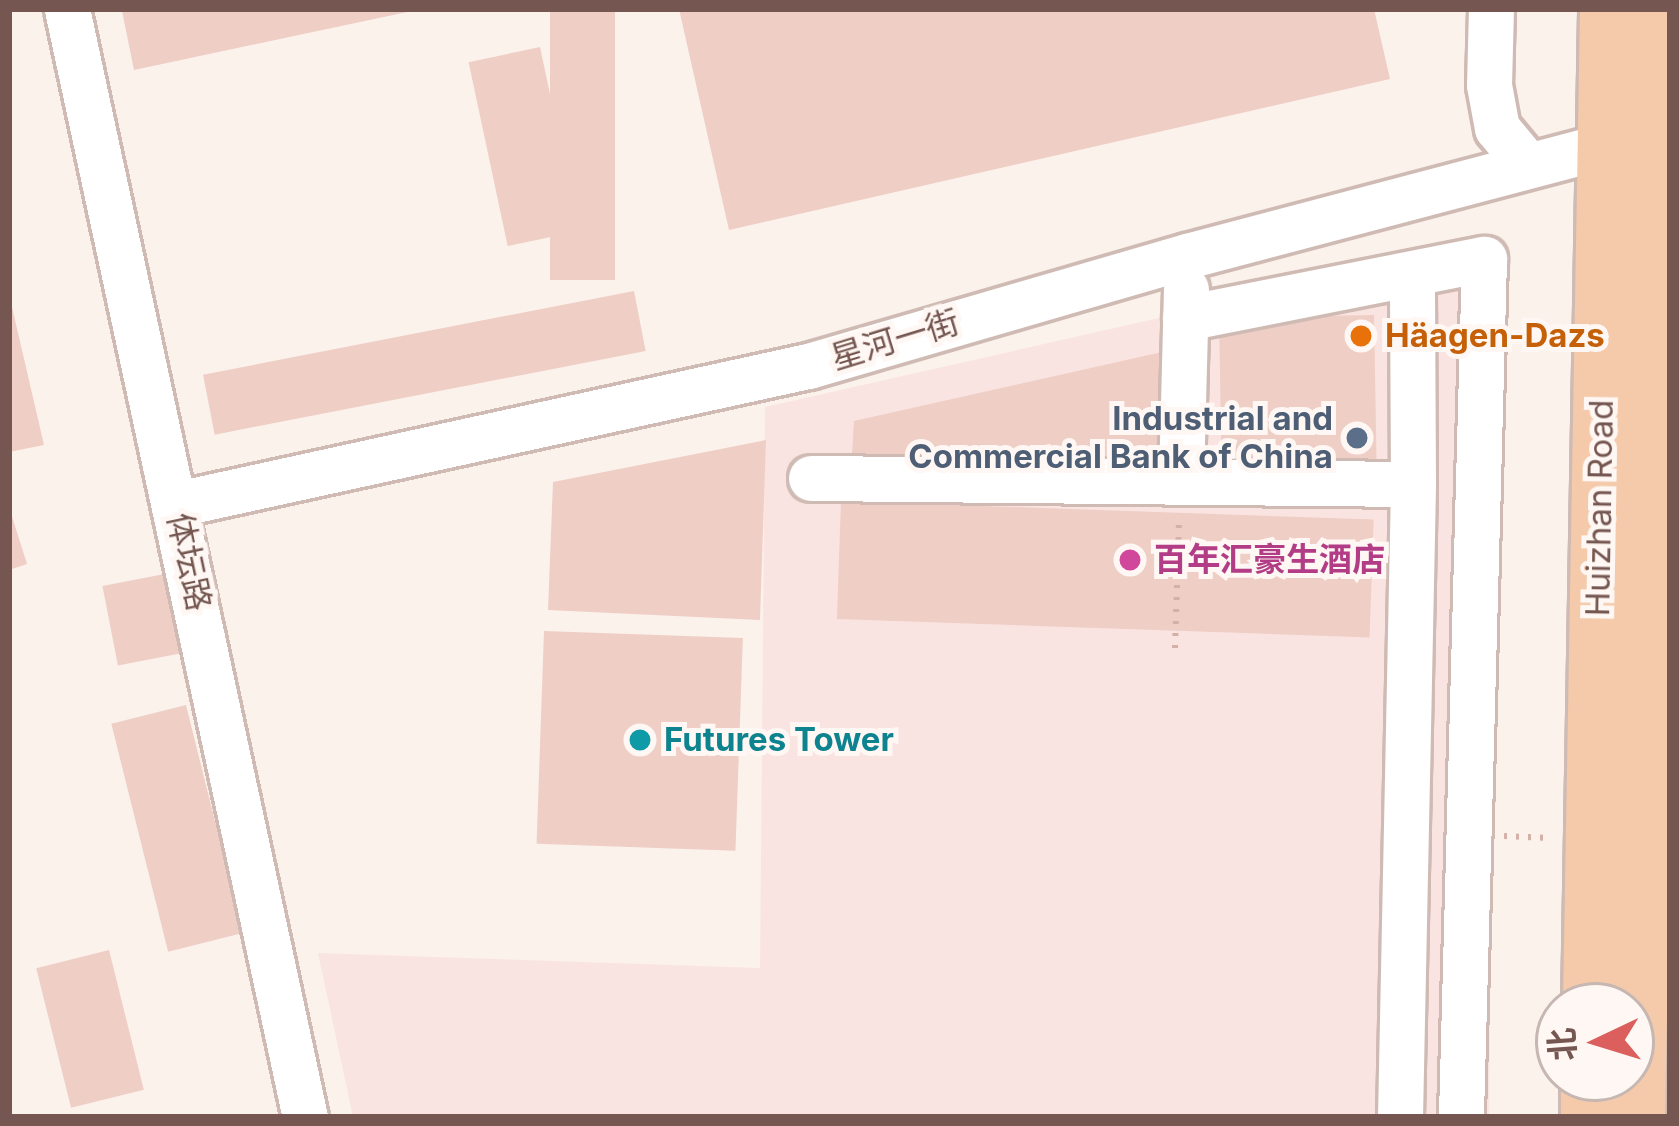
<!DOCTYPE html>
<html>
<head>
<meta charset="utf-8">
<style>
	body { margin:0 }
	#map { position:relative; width:1679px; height:1126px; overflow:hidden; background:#fbf2ec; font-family:Inter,"Noto Sans SC",sans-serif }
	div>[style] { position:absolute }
	.commercial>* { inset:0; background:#fae4e1 }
	.building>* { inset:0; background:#efcec6; transform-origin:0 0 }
	.path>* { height:6px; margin-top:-3px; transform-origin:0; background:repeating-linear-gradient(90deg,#d4b1a8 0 3px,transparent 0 12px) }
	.roads { filter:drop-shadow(3px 0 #cfbbb4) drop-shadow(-3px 0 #cfbbb4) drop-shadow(0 3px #cfbbb4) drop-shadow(0 -3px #cfbbb4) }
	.minor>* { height:45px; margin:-22.5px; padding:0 22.5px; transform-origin:22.5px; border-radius:22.5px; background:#fff }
	.major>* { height:57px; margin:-28.5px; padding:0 28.5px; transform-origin:28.5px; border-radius:28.5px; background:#f4caab }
	.dots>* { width:33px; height:33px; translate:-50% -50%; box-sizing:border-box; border:6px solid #fef7f3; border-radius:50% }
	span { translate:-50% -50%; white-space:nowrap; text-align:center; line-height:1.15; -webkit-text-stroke:10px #fef7f3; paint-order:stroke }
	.food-label { font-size:33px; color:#c56008; font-weight:700 }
	.left { translate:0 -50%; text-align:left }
	.street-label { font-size:33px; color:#755650 }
	.service-label { font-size:33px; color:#4e5e75; font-weight:700 }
	.right { translate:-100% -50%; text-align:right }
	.hotel-label { font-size:33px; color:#b23c85; font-weight:700 }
	.culture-label { font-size:33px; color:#0d838f; font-weight:700 }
	.frame { position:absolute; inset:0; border:12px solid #755650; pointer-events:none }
	.north { position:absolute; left:1535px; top:982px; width:120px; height:120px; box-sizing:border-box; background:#fef7f3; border:3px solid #c7b7b2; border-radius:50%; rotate:266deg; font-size:33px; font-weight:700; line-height:48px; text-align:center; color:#755650 }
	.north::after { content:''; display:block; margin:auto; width:42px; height:54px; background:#db5f5c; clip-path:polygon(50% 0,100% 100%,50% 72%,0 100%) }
</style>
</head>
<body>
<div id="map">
	<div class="commercial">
		<i style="clip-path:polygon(1496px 242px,1489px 1117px,353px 1117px,318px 953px,760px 968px,765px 407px)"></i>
	</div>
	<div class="building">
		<i style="clip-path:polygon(131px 9px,412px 9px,412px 11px,134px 70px,122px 11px)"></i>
		<i style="left:550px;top:9px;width:65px;height:271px"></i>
		<i style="clip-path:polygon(679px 9px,1374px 9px,1390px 79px,729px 230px)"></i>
		<i style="left:540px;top:47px;width:188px;height:73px;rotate:78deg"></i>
		<i style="left:634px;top:291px;width:61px;height:439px;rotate:79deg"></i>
		<i style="clip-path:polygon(9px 294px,44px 445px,9px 452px)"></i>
		<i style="left:1374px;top:315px;width:148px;height:155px;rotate:89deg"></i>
		<i style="clip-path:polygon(1171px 350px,1162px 464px,852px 454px,854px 421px)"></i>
		<i style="clip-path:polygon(766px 440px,760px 620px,548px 610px,553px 482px)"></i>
		<i style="left:841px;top:501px;width:533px;height:118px;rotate:2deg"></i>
		<i style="clip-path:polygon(9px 507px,27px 564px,9px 570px)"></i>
		<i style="left:180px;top:571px;width:81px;height:79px;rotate:79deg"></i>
		<i style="left:544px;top:631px;width:199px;height:213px;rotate:2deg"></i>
		<i style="left:186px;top:705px;width:235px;height:77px;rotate:76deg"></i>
		<i style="left:109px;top:950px;width:144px;height:75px;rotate:76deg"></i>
	</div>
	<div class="path">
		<i style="left:1175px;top:648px;width:128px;rotate:-88.2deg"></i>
		<i style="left:1504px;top:836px;width:46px;rotate:2.5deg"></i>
	</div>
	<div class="roads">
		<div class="minor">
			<i style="left:67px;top:9px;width:1133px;rotate:77.88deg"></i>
			<i style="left:1491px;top:9px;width:76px;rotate:91.5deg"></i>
			<i style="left:1489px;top:85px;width:44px;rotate:79.5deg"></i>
			<i style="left:1497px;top:128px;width:45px;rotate:50.4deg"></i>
			<i style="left:1185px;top:318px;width:305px;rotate:-11.2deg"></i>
			<i style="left:1484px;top:259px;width:858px;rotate:91.54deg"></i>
			<i style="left:811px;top:478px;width:602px;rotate:0.57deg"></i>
			<i style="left:1413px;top:484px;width:209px;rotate:-90.3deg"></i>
			<i style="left:1181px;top:480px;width:191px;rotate:-88.5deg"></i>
			<i style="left:177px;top:504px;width:646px;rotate:-12.34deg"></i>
			<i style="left:808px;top:366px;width:395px;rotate:-16.2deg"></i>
			<i style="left:1187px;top:256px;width:433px;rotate:-14.8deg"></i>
			<i style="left:1606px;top:145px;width:29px;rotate:-25deg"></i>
			<i style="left:1400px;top:1117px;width:633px;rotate:-88.82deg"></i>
		</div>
		<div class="major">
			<i style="left:1591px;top:1006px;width:997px;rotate:-89.02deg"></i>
			<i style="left:1589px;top:1117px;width:39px;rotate:-90deg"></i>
			<i style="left:1636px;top:1117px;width:1108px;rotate:-88.86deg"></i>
		</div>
	</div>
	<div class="dots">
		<i style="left:1361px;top:336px;background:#e8710a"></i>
		<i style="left:1357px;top:438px;background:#5c6f8a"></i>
		<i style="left:1130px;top:560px;background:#d1479c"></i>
		<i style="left:640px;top:740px;background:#0f9aa8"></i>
	</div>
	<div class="food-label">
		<span class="left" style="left:1385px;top:336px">Häagen-Dazs</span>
	</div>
	<div class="street-label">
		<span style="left:895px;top:340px;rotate:-17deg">星河一街</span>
		<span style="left:1600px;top:508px;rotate:-89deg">Huizhan Road</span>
		<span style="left:189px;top:562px;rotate:78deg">体坛路</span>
	</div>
	<div class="service-label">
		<span class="right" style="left:1333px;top:438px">Industrial and<br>Commercial Bank of China</span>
	</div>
	<div class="hotel-label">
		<span class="left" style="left:1154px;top:560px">百年汇豪生酒店</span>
	</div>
	<div class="culture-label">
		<span class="left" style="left:664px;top:740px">Futures Tower</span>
	</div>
	<div class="frame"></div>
	<div class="north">北</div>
</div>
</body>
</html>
